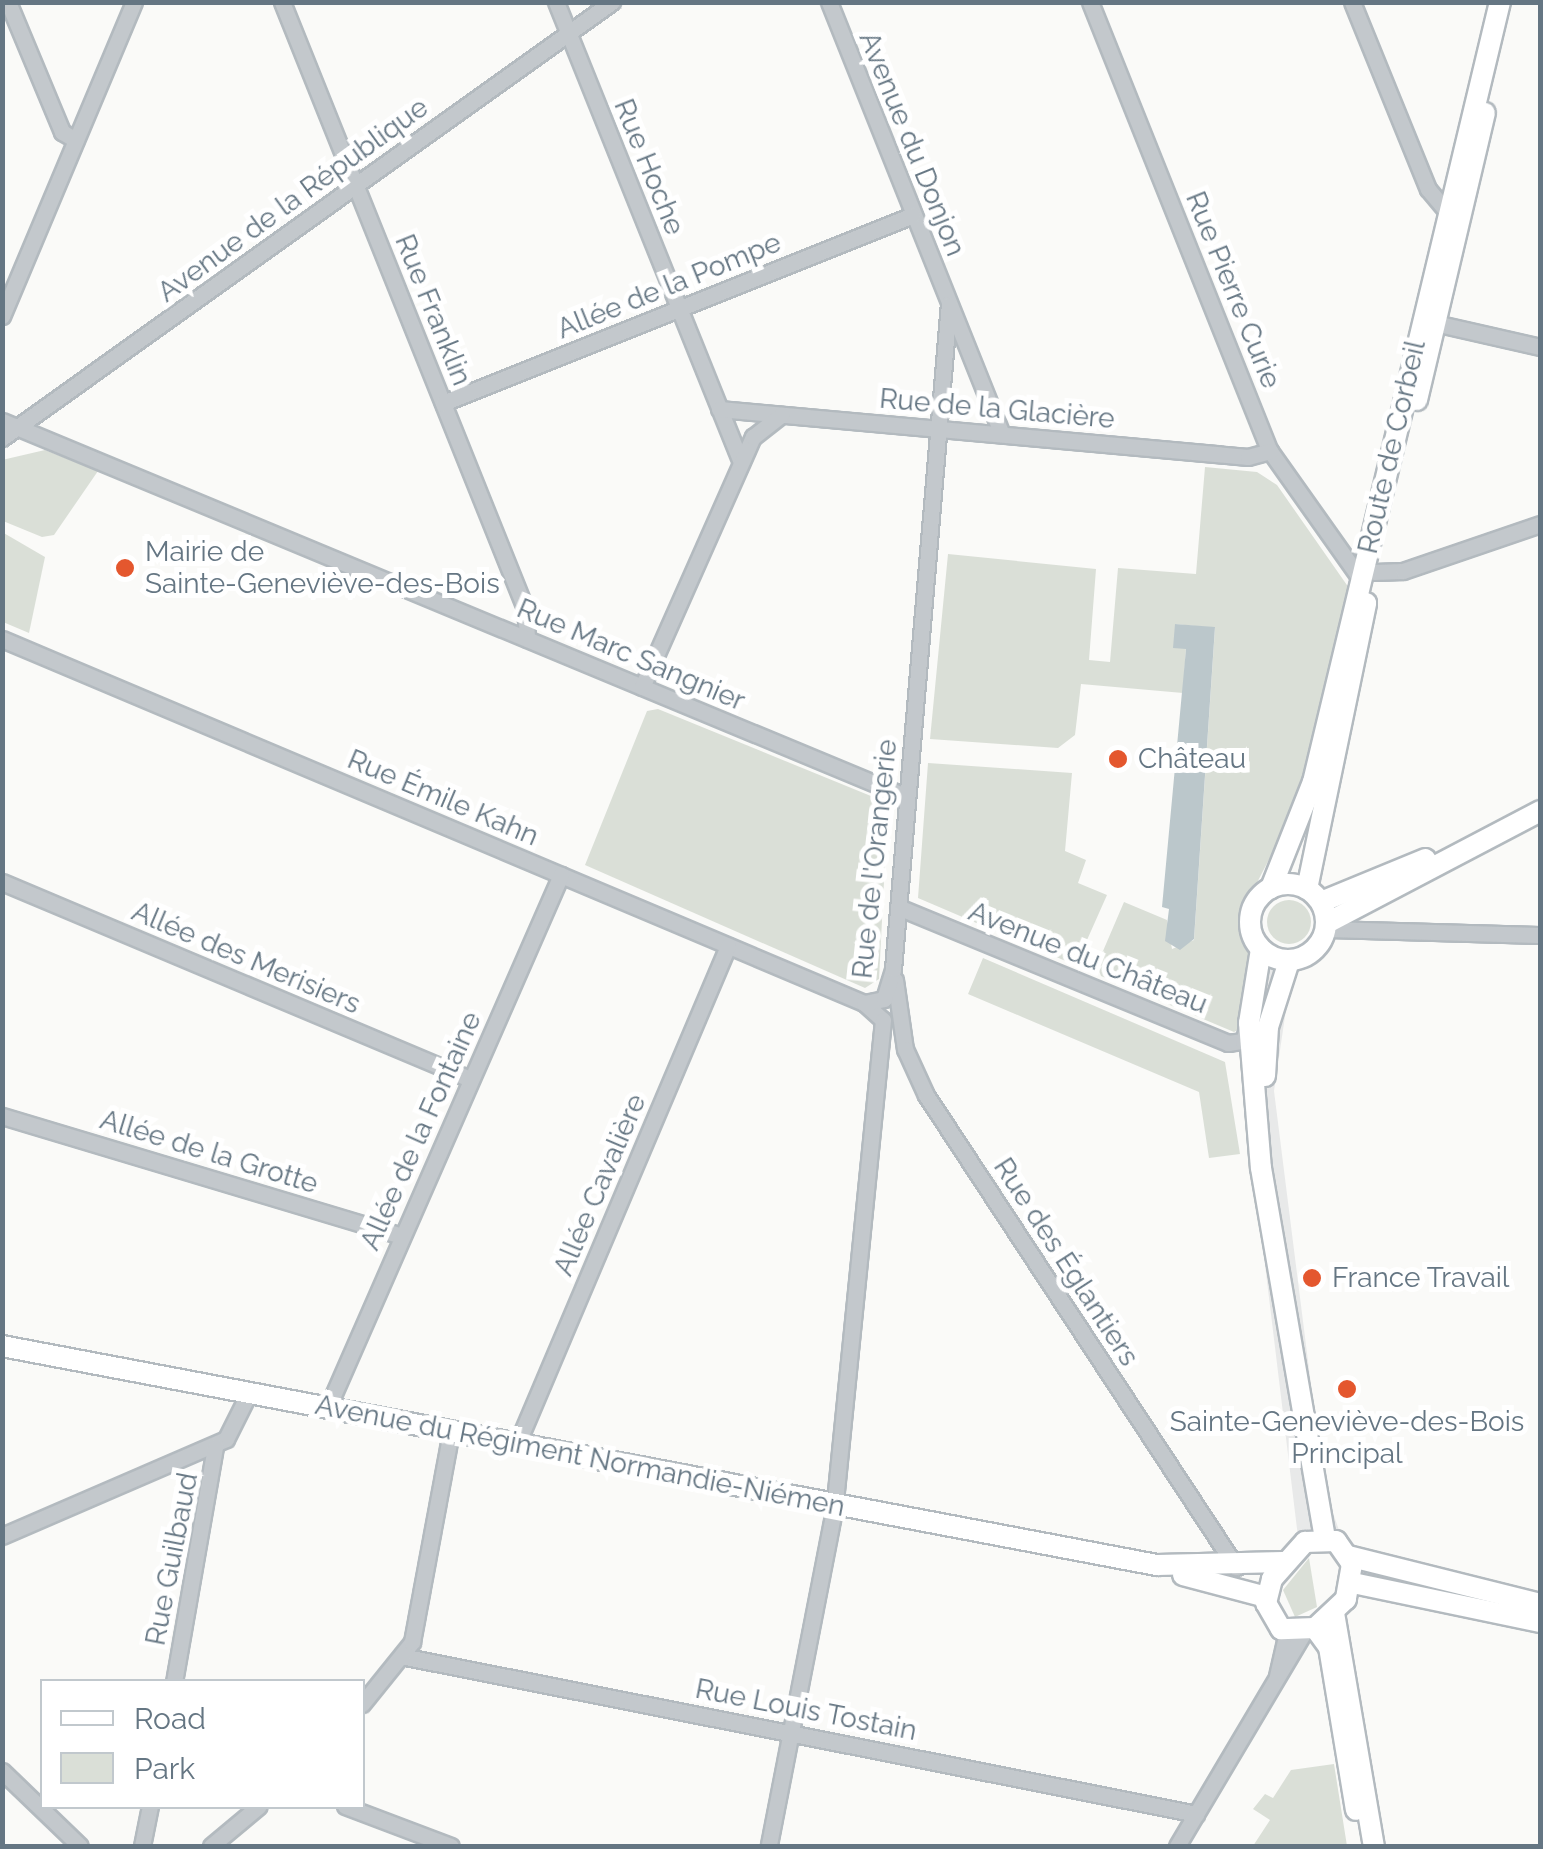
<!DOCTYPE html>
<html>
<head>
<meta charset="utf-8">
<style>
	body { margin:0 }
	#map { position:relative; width:1543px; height:1849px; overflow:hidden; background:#fafaf8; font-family:Raleway,sans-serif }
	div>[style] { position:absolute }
	.built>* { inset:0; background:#e8e9e9 }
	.green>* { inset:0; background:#dadfd7 }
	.round { border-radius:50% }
	.water>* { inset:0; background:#bbc7cb }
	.roads { filter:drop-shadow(2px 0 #b3babf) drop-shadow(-2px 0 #b3babf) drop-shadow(0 2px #b3babf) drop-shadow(0 -2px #b3babf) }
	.minor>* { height:15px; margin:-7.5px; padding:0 7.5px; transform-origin:7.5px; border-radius:7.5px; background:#c3c8cc }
	.secondary>* { height:20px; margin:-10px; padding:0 10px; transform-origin:10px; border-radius:10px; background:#fff }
	.secondary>.ring { margin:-10px; padding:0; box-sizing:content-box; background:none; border:20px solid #fff; border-radius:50% }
	.dots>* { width:28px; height:28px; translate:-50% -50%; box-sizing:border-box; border:5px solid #fff; border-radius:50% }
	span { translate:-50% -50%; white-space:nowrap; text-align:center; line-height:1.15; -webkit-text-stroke:10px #fff; paint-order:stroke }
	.street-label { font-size:28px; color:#657683 }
	.poi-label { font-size:28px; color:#657683 }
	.left { translate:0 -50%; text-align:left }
	.frame { position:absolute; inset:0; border:5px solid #657683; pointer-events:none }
	.legend { position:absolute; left:40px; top:1679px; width:325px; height:130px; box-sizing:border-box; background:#fff; border:2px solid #c1c8cd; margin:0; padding:12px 18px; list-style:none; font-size:30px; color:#657683 }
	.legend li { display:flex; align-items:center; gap:20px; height:50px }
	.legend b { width:50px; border:2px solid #c1c8cd }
</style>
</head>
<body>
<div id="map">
	<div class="built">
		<i style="clip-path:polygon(1269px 958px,1293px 962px,1274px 1091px,1324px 1488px,1339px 1530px,1298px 1537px,1241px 1067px)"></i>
	</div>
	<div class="green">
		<i style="clip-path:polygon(45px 450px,98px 471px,54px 535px,42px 537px,3px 521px,2px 460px)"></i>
		<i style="clip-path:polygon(1205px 467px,1257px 472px,1277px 485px,1349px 588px,1299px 801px,1244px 908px,1254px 962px,1243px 1027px,1234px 1032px,1101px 976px,1097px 965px,1124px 902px,1167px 920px,1172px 949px,1194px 940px,1215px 628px,1175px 624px,1186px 648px,1183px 693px,1081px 684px,1075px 735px,1058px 748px,930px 739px,948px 554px,1096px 569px,1089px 660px,1110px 662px,1118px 568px,1196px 574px)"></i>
		<i style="clip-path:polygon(2px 532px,45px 557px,29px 633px,3px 622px)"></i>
		<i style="clip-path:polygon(658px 709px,888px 803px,879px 979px,865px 988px,585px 865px,647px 711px)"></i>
		<i style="clip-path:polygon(928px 763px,1072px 773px,1065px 851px,1086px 860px,1078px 883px,1107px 895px,1079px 958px,1068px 962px,918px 898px)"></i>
		<i class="round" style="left:1267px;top:900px;width:44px;height:44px"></i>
		<i style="clip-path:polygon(983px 958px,1225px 1062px,1240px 1154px,1209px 1158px,1199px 1092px,968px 994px)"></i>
		<i style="clip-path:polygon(1309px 1558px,1317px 1607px,1295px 1617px,1283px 1590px)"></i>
		<i style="clip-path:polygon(1334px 1764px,1347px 1846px,1253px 1846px,1270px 1820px,1253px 1809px,1265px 1794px,1273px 1798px,1291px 1770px)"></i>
	</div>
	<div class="water">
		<i style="clip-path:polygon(1175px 624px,1215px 627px,1194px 939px,1180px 950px,1165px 941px,1169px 909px,1162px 907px,1186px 649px,1173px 648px)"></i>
	</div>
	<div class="roads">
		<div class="minor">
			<i style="left:8px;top:2px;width:141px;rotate:67.4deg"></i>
			<i style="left:62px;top:132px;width:16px;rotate:30deg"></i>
			<i style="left:282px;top:2px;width:653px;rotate:68.15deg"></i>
			<i style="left:525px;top:608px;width:31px;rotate:86deg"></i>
			<i style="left:556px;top:2px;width:496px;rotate:68.1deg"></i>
			<i style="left:829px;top:2px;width:465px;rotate:68.2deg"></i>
			<i style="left:1090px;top:2px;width:484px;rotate:68.2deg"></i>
			<i style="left:1270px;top:451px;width:156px;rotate:54.7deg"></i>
			<i style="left:1352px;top:2px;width:202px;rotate:67.9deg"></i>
			<i style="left:1428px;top:189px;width:31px;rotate:50deg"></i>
			<i style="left:2px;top:316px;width:341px;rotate:-67.2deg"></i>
			<i style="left:1426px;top:321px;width:117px;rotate:12.8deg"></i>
			<i style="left:443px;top:403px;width:506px;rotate:-21.8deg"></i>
			<i style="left:719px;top:409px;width:531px;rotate:5.18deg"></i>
			<i style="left:1248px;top:457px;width:23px;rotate:-15deg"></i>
			<i style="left:2px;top:421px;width:980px;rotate:22.56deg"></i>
			<i style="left:2px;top:438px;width:750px;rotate:-35.56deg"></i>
			<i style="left:1374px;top:572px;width:29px;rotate:-2deg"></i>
			<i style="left:1403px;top:571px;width:145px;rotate:-18.9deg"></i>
			<i style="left:2px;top:639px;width:936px;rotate:22.89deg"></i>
			<i style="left:864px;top:1003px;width:25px;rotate:42deg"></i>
			<i style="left:883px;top:1020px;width:487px;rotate:95.7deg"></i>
			<i style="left:835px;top:1505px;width:347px;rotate:101deg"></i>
			<i style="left:642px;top:687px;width:274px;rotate:-66.1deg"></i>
			<i style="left:753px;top:437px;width:36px;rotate:-38deg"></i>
			<i style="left:2px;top:882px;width:508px;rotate:22.83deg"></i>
			<i style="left:898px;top:907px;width:357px;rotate:22.4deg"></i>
			<i style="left:1228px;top:1043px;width:15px;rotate:-8deg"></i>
			<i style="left:1243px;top:1041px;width:16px;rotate:-72deg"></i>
			<i style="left:1327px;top:929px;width:213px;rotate:1.6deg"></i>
			<i style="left:895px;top:980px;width:70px;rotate:81.8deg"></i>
			<i style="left:905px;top:1049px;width:51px;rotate:65.5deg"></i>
			<i style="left:926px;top:1095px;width:565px;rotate:56.7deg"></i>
			<i style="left:864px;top:1003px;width:20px;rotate:-11deg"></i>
			<i style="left:884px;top:999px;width:31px;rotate:-73deg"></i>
			<i style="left:893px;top:969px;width:667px;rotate:-85.19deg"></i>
			<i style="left:2px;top:1116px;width:417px;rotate:16.7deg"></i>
			<i style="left:328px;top:1407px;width:581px;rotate:-66.35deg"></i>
			<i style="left:517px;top:1444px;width:541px;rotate:-67.04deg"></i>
			<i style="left:2px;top:1536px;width:244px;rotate:-23.4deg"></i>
			<i style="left:226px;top:1439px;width:51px;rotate:-63.4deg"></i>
			<i style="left:406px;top:1657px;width:806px;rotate:11.23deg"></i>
			<i style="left:1277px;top:1676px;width:45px;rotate:-77.2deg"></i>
			<i style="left:174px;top:1682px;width:240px;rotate:-80.1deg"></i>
			<i style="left:362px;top:1704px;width:80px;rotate:-51.1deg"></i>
			<i style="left:412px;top:1642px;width:215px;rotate:-79.5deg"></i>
			<i style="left:2px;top:1771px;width:108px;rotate:43.9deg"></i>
			<i style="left:345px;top:1806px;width:113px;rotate:20.7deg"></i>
			<i style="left:142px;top:1846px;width:41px;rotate:-78.7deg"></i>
			<i style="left:211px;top:1846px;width:62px;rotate:-39.8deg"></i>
			<i style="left:1177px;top:1846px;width:249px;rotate:-59.3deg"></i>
		</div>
		<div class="secondary">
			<i style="left:1417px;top:400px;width:295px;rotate:-76.7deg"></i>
			<i class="ring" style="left:1250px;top:884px;width:56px;height:56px"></i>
			<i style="left:1271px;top:888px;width:114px;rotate:-68.4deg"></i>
			<i style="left:1313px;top:782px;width:802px;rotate:-76.52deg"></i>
			<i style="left:1307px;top:889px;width:292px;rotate:-78.3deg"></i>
			<i style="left:1321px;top:902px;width:113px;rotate:-22.3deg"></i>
			<i style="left:1327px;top:923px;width:241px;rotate:-27.7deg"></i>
			<i style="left:1261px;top:949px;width:75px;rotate:99.2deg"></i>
			<i style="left:1249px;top:1023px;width:145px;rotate:85.3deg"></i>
			<i style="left:1261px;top:1168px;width:376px;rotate:80.2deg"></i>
			<i style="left:1265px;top:1076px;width:49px;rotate:-86.5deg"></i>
			<i style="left:1268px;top:1027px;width:69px;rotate:-72.3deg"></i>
			<i style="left:2px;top:1346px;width:1176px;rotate:10.74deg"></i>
			<i style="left:1157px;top:1565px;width:126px;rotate:-1.4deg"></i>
			<i style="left:1336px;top:1541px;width:28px;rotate:55deg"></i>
			<i style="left:1352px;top:1564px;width:36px;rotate:100deg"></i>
			<i style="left:1346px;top:1599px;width:42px;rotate:136.9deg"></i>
			<i style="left:1315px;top:1628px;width:34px;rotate:178deg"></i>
			<i style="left:1281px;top:1629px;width:30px;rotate:-120deg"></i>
			<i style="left:1266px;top:1603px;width:25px;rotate:-76deg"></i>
			<i style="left:1272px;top:1579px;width:50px;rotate:-48.3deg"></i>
			<i style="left:1305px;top:1542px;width:31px;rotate:-2deg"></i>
			<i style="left:1348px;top:1556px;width:198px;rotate:14deg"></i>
			<i style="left:1183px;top:1575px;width:86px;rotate:14.8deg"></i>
			<i style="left:1353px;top:1583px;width:191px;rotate:11.8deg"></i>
			<i style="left:1334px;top:1613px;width:236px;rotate:80.3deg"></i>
			<i style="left:1315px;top:1628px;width:24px;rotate:54deg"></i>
			<i style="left:1329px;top:1647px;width:165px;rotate:80.6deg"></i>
		</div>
	</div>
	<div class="dots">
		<i style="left:125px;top:568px;background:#e4572e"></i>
		<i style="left:1118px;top:759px;background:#e4572e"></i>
		<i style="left:1312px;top:1278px;background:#e4572e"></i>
		<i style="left:1347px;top:1389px;background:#e4572e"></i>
	</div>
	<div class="street-label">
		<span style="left:912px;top:144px;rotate:68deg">Avenue du Donjon</span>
		<span style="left:649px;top:167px;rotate:68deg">Rue Hoche</span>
		<span style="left:293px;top:200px;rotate:-36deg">Avenue de la République</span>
		<span style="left:669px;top:286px;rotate:-22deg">Allée de la Pompe</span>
		<span style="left:1233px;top:290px;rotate:68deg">Rue Pierre Curie</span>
		<span style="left:433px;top:310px;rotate:68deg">Rue Franklin</span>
		<span style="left:997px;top:409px;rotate:5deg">Rue de la Glacière</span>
		<span style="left:1392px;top:447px;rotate:-77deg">Route de Corbeil</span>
		<span style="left:631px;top:655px;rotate:23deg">Rue Marc Sangnier</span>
		<span style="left:443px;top:798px;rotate:23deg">Rue Émile Kahn</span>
		<span style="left:875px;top:859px;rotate:-84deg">Rue de l'Orangerie</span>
		<span style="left:246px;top:958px;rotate:23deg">Allée des Merisiers</span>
		<span style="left:1088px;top:958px;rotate:22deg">Avenue du Château</span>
		<span style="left:421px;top:1131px;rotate:-66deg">Allée de la Fontaine</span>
		<span style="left:209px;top:1152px;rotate:17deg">Allée de la Grotte</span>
		<span style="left:600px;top:1185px;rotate:-67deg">Allée Cavalière</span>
		<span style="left:1066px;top:1262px;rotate:57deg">Rue des Églantiers</span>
		<span style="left:580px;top:1456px;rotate:11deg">Avenue du Régiment Normandie-Niémen</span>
		<span style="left:172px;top:1559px;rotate:-79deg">Rue Guilbaud</span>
		<span style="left:806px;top:1710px;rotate:11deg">Rue Louis Tostain</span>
	</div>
	<div class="poi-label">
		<span class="left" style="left:145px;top:568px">Mairie de<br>Sainte-Geneviève-des-Bois</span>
		<span class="left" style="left:1138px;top:759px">Château</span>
		<span class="left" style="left:1332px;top:1278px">France Travail</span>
		<span style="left:1347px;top:1438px">Sainte-Geneviève-des-Bois<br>Principal</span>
	</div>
	<div class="frame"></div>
	<ul class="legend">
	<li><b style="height:12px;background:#fff"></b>Road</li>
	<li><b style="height:28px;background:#dadfd7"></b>Park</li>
	</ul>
</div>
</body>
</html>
